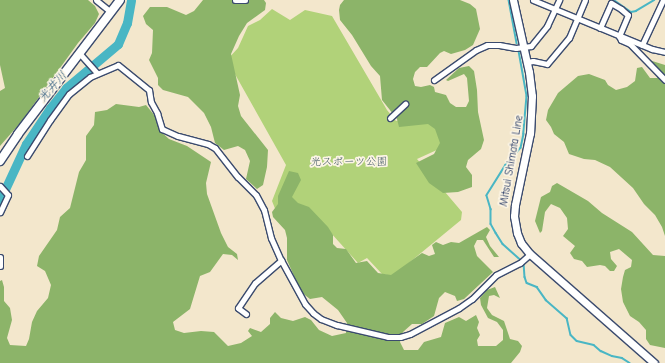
<!DOCTYPE html>
<html>
<head>
<meta charset="utf-8">
<style>
	body { margin:0 }
	#map { position:relative; width:665px; height:363px; overflow:hidden; background:#f3e7cc; font-family:"Comic Neue","Klee One",sans-serif }
	div>[style] { position:absolute }
	.green>* { inset:0; background:#b1d279 }
	.forest>* { inset:0; background:#8cb469 }
	.stream>* { height:1.5px; margin:-0.75px; padding:0 0.75px; transform-origin:0.75px; border-radius:0.75px; background:#49b6c4 }
	.river>* { height:9px; margin:-4.5px; padding:0 4.5px; transform-origin:4.5px; border-radius:4.5px; background:#49b6c4 }
	.roads { filter:drop-shadow(1px 0 #3b4b6e) drop-shadow(-1px 0 #3b4b6e) drop-shadow(0 1px #3b4b6e) drop-shadow(0 -1px #3b4b6e) }
	.minor>* { height:5px; margin:-2.5px; padding:0 2.5px; transform-origin:2.5px; border-radius:2.5px; background:#fff }
	.secondary>* { height:7px; margin:-3.5px; padding:0 3.5px; transform-origin:3.5px; border-radius:3.5px; background:#fff }
	.primary>* { height:8px; margin:-4px; padding:0 4px; transform-origin:4px; border-radius:4px; background:#fff }
	span { translate:-50% -50%; white-space:nowrap; text-align:center; line-height:1.15; -webkit-text-stroke:3.5px #fcf5e5; paint-order:stroke }
	.street-label { font-size:11px; color:#1b2f5e }
	.park-label { font-size:11px; color:#405865 }
	.water-label { font-size:12px; color:#29587d; font-style:italic }
</style>
</head>
<body>
<div id="map">
	<div class="green">
		<i style="clip-path:polygon(272px 9px,290px 20px,305px 10px,332px 16px,387px 110px,396px 121px,427px 114px,450px 144px,417px 159px,462px 212px,461px 220px,393px 276px,382px 274px,367px 258px,358px 263px,312px 212px,276px 211px,272px 201px,286px 165px,227px 60px,238px 48px,248px 26px,260px 20px)"></i>
	</div>
	<div class="forest">
		<i style="clip-path:polygon(0 0,88px 0,95px 6px,99px 14px,95px 23px,78px 43px,21px 122px,0 146px,0 91px,5px 88px,0 65px)"></i>
		<i style="clip-path:polygon(203px 0,264px 0,266px 3px,265px 10px,247px 23px,239px 36px,231px 54px,240px 95px,238px 106px,241px 116px,268px 150px,267px 167px,263px 185px,257px 189px,246px 179px,250px 161px,245px 150px,238px 146px,224px 150px,215px 143px,211px 127px,204px 113px,188px 97px,163px 90px,158px 85px,158px 78px,149px 60px,152px 53px,153px 30px,146px 24px,143px 16px,150px 7px,167px 7px,186px 15px,194px 11px)"></i>
		<i style="clip-path:polygon(344px 0,460px 0,470px 4px,476px 9px,480px 29px,473px 45px,465px 50px,451px 54px,444px 51px,440px 53px,427px 67px,420px 67px,415px 72px,413px 79px,415px 86px,421px 87px,430px 85px,434px 87px,435px 92px,446px 95px,450px 103px,456px 107px,466px 107px,469px 101px,467px 78px,464px 74px,448px 81px,446px 80px,459px 68px,469px 66px,474px 71px,477px 90px,478px 112px,484px 140px,481px 149px,468px 160px,466px 167px,472px 175px,472px 187px,458px 192px,443px 193px,429px 183px,416px 163px,434px 154px,440px 143px,435px 129px,428px 124px,399px 127px,397px 119px,382px 100px,380px 76px,371px 66px,352px 35px,340px 20px,339px 10px,340px 5px)"></i>
		<i style="clip-path:polygon(649px 60px,665px 65px,665px 236px,662px 227px,655px 215px,644px 204px,633px 188px,610px 167px,595px 160px,584px 159px,569px 154px,564px 142px,554px 134px,551px 127px,546px 120px,548px 110px,558px 93px,578px 76px,589px 74px,605px 80px,608px 85px,616px 90px,627px 87px,635px 81px,637px 68px,642px 67px,650px 78px,657px 78px,658px 70px)"></i>
		<i style="clip-path:polygon(116px 104px,139px 107px,146px 105px,155px 116px,159px 130px,169px 139px,187px 146px,211px 162px,206px 183px,207px 194px,221px 233px,228px 247px,237px 254px,238px 260px,232px 255px,223px 254px,210px 272px,200px 276px,190px 309px,173px 322px,175px 330px,184px 333px,201px 331px,214px 332px,228px 346px,241px 343px,252px 336px,248px 331px,250px 328px,261px 332px,270px 324px,270px 318px,275px 312px,281px 318px,293px 321px,305px 317px,311px 320px,319px 330px,332px 336px,346px 333px,347px 323px,338px 310px,322px 297px,310px 299px,301px 292px,287px 260px,287px 238px,285px 230px,273px 217px,272px 212px,278px 204px,278px 196px,289px 171px,298px 173px,301px 180px,292px 197px,298px 203px,309px 207px,328px 227px,333px 235px,333px 244px,337px 248px,346px 249px,356px 263px,367px 261px,378px 273px,391px 275px,422px 253px,429px 256px,435px 254px,432px 245px,436px 242px,443px 245px,451px 242px,459px 243px,487px 227px,490px 230px,486px 237px,490px 246px,499px 257px,494px 257px,483px 240px,477px 240px,474px 246px,477px 256px,493px 272px,464px 299px,457px 301px,455px 296px,445px 292px,439px 298px,434px 316px,422px 324px,412px 324px,403px 332px,400px 342px,404px 350px,418px 350px,424px 342px,441px 337px,445px 323px,459px 317px,466px 321px,476px 315px,479px 322px,477px 328px,480px 335px,477px 340px,478px 346px,496px 346px,503px 340px,503px 330px,497px 322px,488px 318px,481px 305px,480px 298px,487px 290px,495px 287px,500px 298px,494px 295px,489px 296px,487px 308px,492px 315px,504px 321px,510px 339px,518px 341px,522px 346px,520px 352px,511px 363px,0 363px,0 281px,2px 280px,4px 287px,4px 301px,10px 308px,12px 320px,7px 338px,10px 345px,26px 346px,29px 339px,32px 322px,37px 311px,48px 298px,51px 285px,45px 271px,37px 266px,39px 256px,57px 230px,60px 217px,70px 208px,79px 172px,86px 160px,86px 136px,94px 125px,95px 112px,107px 110px)"></i>
		<i style="clip-path:polygon(557px 183px,588px 201px,602px 213px,632px 232px,653px 255px,665px 256px,665px 348px,650px 345px,646px 339px,646px 330px,639px 322px,630px 316px,623px 302px,621px 289px,623px 277px,625px 270px,631px 267px,632px 260px,619px 249px,610px 252px,611px 259px,617px 266px,614px 271px,610px 271px,605px 266px,600px 265px,587px 267px,582px 261px,574px 259px,570px 253px,575px 246px,563px 236px,568px 229px,567px 218px,560px 208px,551px 204px,545px 212px,542px 231px,540px 233px,535px 221px,541px 197px,550px 192px,552px 186px)"></i>
	</div>
	<div class="stream">
		<i style="left:509px;top:0;width:44px;rotate:79.5deg"></i>
		<i style="left:614px;top:0;width:21px;rotate:35deg"></i>
		<i style="left:631px;top:12px;width:5px;rotate:-11deg"></i>
		<i style="left:636px;top:11px;width:21px;rotate:-31deg"></i>
		<i style="left:519px;top:51px;width:46px;rotate:79.9deg"></i>
		<i style="left:527px;top:96px;width:38px;rotate:95deg"></i>
		<i style="left:524px;top:134px;width:14px;rotate:102deg"></i>
		<i style="left:521px;top:148px;width:23px;rotate:131deg"></i>
		<i style="left:506px;top:165px;width:36px;rotate:122deg"></i>
		<i style="left:487px;top:196px;width:14px;rotate:73deg"></i>
		<i style="left:491px;top:209px;width:15px;rotate:90deg"></i>
		<i style="left:491px;top:224px;width:10px;rotate:61deg"></i>
		<i style="left:496px;top:233px;width:13px;rotate:58deg"></i>
		<i style="left:503px;top:244px;width:24px;rotate:42deg"></i>
		<i style="left:524px;top:263px;width:14px;rotate:86deg"></i>
		<i style="left:525px;top:277px;width:6px;rotate:72deg"></i>
		<i style="left:527px;top:283px;width:11px;rotate:22deg"></i>
		<i style="left:537px;top:287px;width:16px;rotate:55deg"></i>
		<i style="left:546px;top:300px;width:28px;rotate:41deg"></i>
		<i style="left:567px;top:318px;width:17px;rotate:77deg"></i>
		<i style="left:571px;top:335px;width:8px;rotate:45deg"></i>
		<i style="left:577px;top:341px;width:17px;rotate:13deg"></i>
		<i style="left:594px;top:345px;width:9px;rotate:41deg"></i>
		<i style="left:601px;top:351px;width:12px;rotate:24deg"></i>
		<i style="left:612px;top:356px;width:10px;rotate:11deg"></i>
		<i style="left:622px;top:358px;width:9px;rotate:32deg"></i>
	</div>
	<div class="river">
		<i style="left:0;top:200px;width:62px;rotate:-65.1deg"></i>
		<i style="left:26px;top:144px;width:43px;rotate:-56.3deg"></i>
		<i style="left:50px;top:108px;width:26px;rotate:-51deg"></i>
		<i style="left:66px;top:88px;width:68px;rotate:-40.2deg"></i>
		<i style="left:118px;top:44px;width:23px;rotate:-67deg"></i>
		<i style="left:127px;top:23px;width:23px;rotate:-80deg"></i>
	</div>
	<div class="roads">
		<div class="minor">
			<i style="left:96px;top:0;width:19px;rotate:39deg"></i>
			<i style="left:235px;top:0;width:10px"></i>
			<i style="left:533px;top:0;width:129px;rotate:22.4deg"></i>
			<i style="left:652px;top:49px;width:13px;rotate:13deg"></i>
			<i style="left:600px;top:28px;width:27px;rotate:-66deg"></i>
			<i style="left:611px;top:3px;width:12px;rotate:31deg"></i>
			<i style="left:621px;top:9px;width:9px;rotate:41deg"></i>
			<i style="left:628px;top:15px;width:23px;rotate:113deg"></i>
			<i style="left:619px;top:36px;width:4px;rotate:63deg"></i>
			<i style="left:621px;top:40px;width:10px;rotate:24deg"></i>
			<i style="left:630px;top:44px;width:50px;rotate:45.8deg"></i>
			<i style="left:642px;top:45px;width:50px;rotate:-65deg"></i>
			<i style="left:80px;top:54px;width:25px;rotate:48deg"></i>
			<i style="left:527px;top:62px;width:6px;rotate:-9deg"></i>
			<i style="left:533px;top:61px;width:14px;rotate:12deg"></i>
			<i style="left:547px;top:64px;width:34px;rotate:-50deg"></i>
			<i style="left:569px;top:38px;width:41px;rotate:-67.2deg"></i>
			<i style="left:434px;top:80px;width:52px;rotate:-35.5deg"></i>
			<i style="left:476px;top:50px;width:12px;rotate:-24deg"></i>
			<i style="left:487px;top:45px;width:12px"></i>
			<i style="left:499px;top:45px;width:17px;rotate:10deg"></i>
			<i style="left:516px;top:48px;width:15px;rotate:-8deg"></i>
			<i style="left:531px;top:46px;width:26px;rotate:-51deg"></i>
			<i style="left:547px;top:26px;width:29px;rotate:-65deg"></i>
			<i style="left:390px;top:118px;width:21px;rotate:-43deg"></i>
			<i style="left:27px;top:156px;width:43px;rotate:-57.4deg"></i>
			<i style="left:50px;top:120px;width:32px;rotate:-54deg"></i>
			<i style="left:69px;top:94px;width:27px;rotate:-39deg"></i>
			<i style="left:90px;top:77px;width:30px;rotate:-23deg"></i>
			<i style="left:118px;top:65px;width:40px;rotate:39deg"></i>
			<i style="left:149px;top:90px;width:12px;rotate:81deg"></i>
			<i style="left:151px;top:102px;width:13px;rotate:61deg"></i>
			<i style="left:157px;top:113px;width:17px;rotate:73deg"></i>
			<i style="left:162px;top:129px;width:17px;rotate:24deg"></i>
			<i style="left:178px;top:136px;width:31px;rotate:15deg"></i>
			<i style="left:208px;top:144px;width:8px;rotate:30deg"></i>
			<i style="left:215px;top:148px;width:37px;rotate:52deg"></i>
			<i style="left:238px;top:177px;width:25px;rotate:45deg"></i>
			<i style="left:256px;top:195px;width:17px;rotate:62deg"></i>
			<i style="left:264px;top:210px;width:29px;rotate:76deg"></i>
			<i style="left:271px;top:238px;width:24px;rotate:66deg"></i>
			<i style="left:281px;top:260px;width:50px;rotate:61.4deg"></i>
			<i style="left:305px;top:304px;width:12px;rotate:48deg"></i>
			<i style="left:313px;top:313px;width:10px;rotate:37deg"></i>
			<i style="left:321px;top:319px;width:17px;rotate:21deg"></i>
			<i style="left:337px;top:325px;width:52px;rotate:13.2deg"></i>
			<i style="left:388px;top:337px;width:12px"></i>
			<i style="left:400px;top:337px;width:10px;rotate:-17deg"></i>
			<i style="left:410px;top:334px;width:55px;rotate:-28deg"></i>
			<i style="left:459px;top:308px;width:16px;rotate:-35deg"></i>
			<i style="left:472px;top:299px;width:34px;rotate:-45deg"></i>
			<i style="left:496px;top:275px;width:27px;rotate:-27deg"></i>
			<i style="left:520px;top:263px;width:13px;rotate:-42deg"></i>
			<i style="left:0;top:186px;width:12px;rotate:48deg"></i>
			<i style="left:8px;top:195px;width:19px;rotate:115deg"></i>
			<i style="left:0;top:257px;width:9px;rotate:90deg"></i>
			<i style="left:246px;top:314px;width:10px;rotate:-143deg"></i>
			<i style="left:238px;top:308px;width:30px;rotate:-56deg"></i>
			<i style="left:255px;top:283px;width:35px;rotate:-41deg"></i>
		</div>
		<div class="secondary">
			<i style="left:513px;top:0;width:74px;rotate:77.5deg"></i>
			<i style="left:529px;top:72px;width:24px;rotate:83deg"></i>
			<i style="left:532px;top:96px;width:37px;rotate:93deg"></i>
			<i style="left:530px;top:133px;width:74px;rotate:101.8deg"></i>
			<i style="left:515px;top:205px;width:11px;rotate:95deg"></i>
			<i style="left:514px;top:216px;width:17px;rotate:80deg"></i>
			<i style="left:517px;top:233px;width:11px;rotate:68deg"></i>
			<i style="left:521px;top:243px;width:14px;rotate:51deg"></i>
			<i style="left:530px;top:254px;width:165px;rotate:41.3deg"></i>
		</div>
		<div class="primary">
			<i style="left:0;top:161px;width:32px;rotate:-56deg"></i>
			<i style="left:18px;top:134px;width:168px;rotate:-52.7deg"></i>
		</div>
	</div>
	<div class="street-label">
		<span style="left:512px;top:161px;rotate:-80deg">Mitsui Shimata Line</span>
	</div>
	<div class="park-label">
		<span style="left:349px;top:162px">光スポーツ公園</span>
	</div>
	<div class="water-label">
		<span style="left:53px;top:87px;rotate:-48deg">光井川</span>
	</div>
</div>
</body>
</html>
